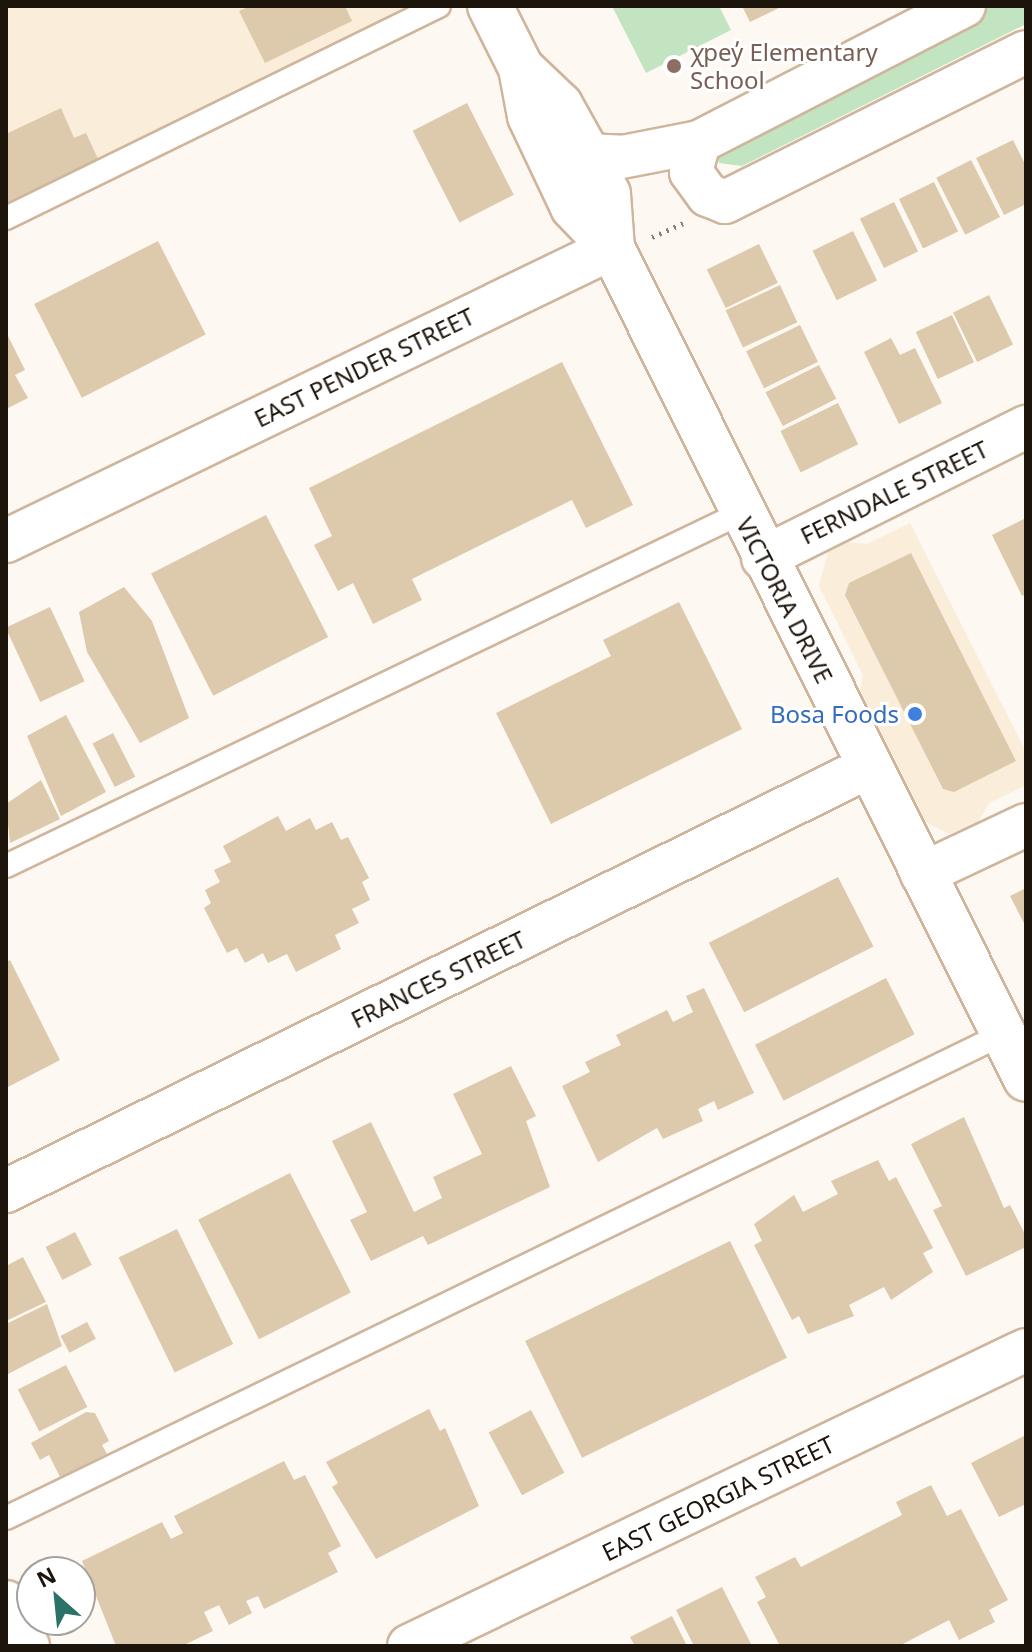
<!DOCTYPE html>
<html>
<head>
<meta charset="utf-8">
<style>
	body { margin:0 }
	#map { position:relative; width:1032px; height:1652px; overflow:hidden; background:#fdf8f2; font-family:"Noto Sans",sans-serif }
	div>[style] { position:absolute }
	.commercial>* { inset:0; background:#faedd9 }
	.green>* { inset:0; background:#c2e4c1 }
	.building>* { inset:0; background:#ddc9ab; transform-origin:0 0 }
	.path>* { height:5px; margin-top:-2.5px; transform-origin:0; background:repeating-linear-gradient(90deg,#847d75 0 2px,transparent 0 8px) }
	.roads { filter:drop-shadow(2px 0 #cfb59c) drop-shadow(-2px 0 #cfb59c) drop-shadow(0 2px #cfb59c) drop-shadow(0 -2px #cfb59c) }
	.lane>* { height:22px; margin:-11px; padding:0 11px; transform-origin:11px; border-radius:11px; background:#fff }
	.street>* { height:42px; margin:-21px; padding:0 21px; transform-origin:21px; border-radius:21px; background:#fff }
	.secondary>* { height:44px; margin:-22px; padding:0 22px; transform-origin:22px; border-radius:22px; background:#fff }
	.dots>* { width:22px; height:22px; translate:-50% -50%; box-sizing:border-box; border:4px solid #fff; border-radius:50% }
	span { translate:-50% -50%; white-space:nowrap; text-align:center; line-height:1.15; -webkit-text-stroke:6px #fff; paint-order:stroke }
	.education-label { font-size:24px; color:#785e54 }
	.left { translate:0 -50%; text-align:left }
	.street-label { font-size:24px; color:#1d140b }
	.shop-label { font-size:24px; color:#366cbe }
	.right { translate:-100% -50%; text-align:right }
	.frame { position:absolute; inset:0; border:8px solid #1d140b; pointer-events:none }
	.north { position:absolute; left:16px; top:1556px; width:80px; height:80px; box-sizing:border-box; background:#fff; border:2px solid #a5a19d; border-radius:50%; rotate:333deg; font-size:22px; font-weight:700; line-height:32px; text-align:center; color:#1d140b }
	.north::after { content:''; display:block; margin:auto; width:28px; height:36px; background:#2b7269; clip-path:polygon(50% 0,100% 100%,50% 72%,0 100%) }
</style>
</head>
<body>
<div id="map">
	<div class="commercial">
		<i style="clip-path:polygon(6px 6px,422px 6px,6px 218px)"></i>
		<i style="clip-path:polygon(910px 523px,1026px 752px,1026px 785px,989px 803px,978px 822px,949px 834px,920px 819px,859px 696px,863px 675px,819px 586px,828px 552px,848px 542px,867px 544px)"></i>
	</div>
	<div class="green">
		<i style="clip-path:polygon(719px 6px,731px 30px,646px 73px,613px 8px)"></i>
		<i style="clip-path:polygon(992px 6px,1026px 6px,1026px 24px,742px 166px,719px 163px,716px 151px,724px 140px)"></i>
	</div>
	<div class="building">
		<i style="clip-path:polygon(251px 6px,345px 6px,352px 21px,265px 63px,239px 11px)"></i>
		<i style="clip-path:polygon(742px 6px,783px 6px,750px 22px)"></i>
		<i style="left:467px;top:103px;width:103px;height:61px;rotate:63deg"></i>
		<i style="clip-path:polygon(61px 108px,74px 138px,86px 133px,99px 161px,6px 204px,6px 134px)"></i>
		<i style="clip-path:polygon(1013px 140px,1026px 166px,1026px 204px,1004px 215px,976px 158px)"></i>
		<i style="left:971px;top:160px;width:64px;height:39px;rotate:63deg"></i>
		<i style="left:934px;top:182px;width:55px;height:39px;rotate:64deg"></i>
		<i style="left:894px;top:202px;width:55px;height:38px;rotate:64deg"></i>
		<i style="left:853px;top:231px;width:55px;height:45px;rotate:64deg"></i>
		<i style="left:158px;top:241px;width:105px;height:139px;rotate:63deg"></i>
		<i style="left:759px;top:244px;width:43px;height:58px;rotate:64deg"></i>
		<i style="left:780px;top:285px;width:41px;height:60px;rotate:65deg"></i>
		<i style="left:989px;top:295px;width:55px;height:40px;rotate:64deg"></i>
		<i style="left:952px;top:315px;width:52px;height:40px;rotate:65deg"></i>
		<i style="left:800px;top:325px;width:41px;height:60px;rotate:64deg"></i>
		<i style="clip-path:polygon(6px 332px,25px 370px,15px 375px,28px 398px,6px 409px)"></i>
		<i style="clip-path:polygon(891px 338px,900px 355px,915px 348px,942px 403px,899px 424px,864px 352px)"></i>
		<i style="clip-path:polygon(562px 362px,633px 505px,586px 528px,572px 500px,412px 579px,422px 600px,373px 624px,353px 583px,338px 591px,314px 545px,332px 536px,309px 488px)"></i>
		<i style="left:819px;top:365px;width:38px;height:60px;rotate:63deg"></i>
		<i style="left:838px;top:403px;width:46px;height:64px;rotate:64deg"></i>
		<i style="left:266px;top:515px;width:137px;height:129px;rotate:63deg"></i>
		<i style="clip-path:polygon(1026px 518px,1026px 594px,1022px 596px,992px 535px)"></i>
		<i style="clip-path:polygon(911px 553px,1016px 761px,954px 792px,943px 789px,845px 595px,849px 583px)"></i>
		<i style="clip-path:polygon(124px 587px,152px 621px,189px 718px,140px 743px,87px 652px,79px 612px)"></i>
		<i style="clip-path:polygon(679px 602px,742px 729px,551px 824px,496px 713px,611px 656px,603px 640px)"></i>
		<i style="left:50px;top:607px;width:82px;height:49px;rotate:65deg"></i>
		<i style="clip-path:polygon(66px 715px,106px 792px,61px 816px,27px 736px)"></i>
		<i style="left:113px;top:733px;width:49px;height:23px;rotate:63deg"></i>
		<i style="clip-path:polygon(41px 780px,60px 819px,10px 843px,6px 804px)"></i>
		<i style="clip-path:polygon(278px 816px,286px 831px,310px 818px,316px 830px,332px 822px,341px 840px,348px 837px,369px 878px,362px 882px,370px 900px,352px 909px,359px 923px,335px 935px,341px 949px,296px 972px,287px 954px,268px 963px,263px 953px,245px 963px,237px 948px,227px 953px,204px 908px,211px 903px,205px 890px,220px 882px,214px 870px,231px 862px,223px 846px)"></i>
		<i style="left:838px;top:877px;width:78px;height:145px;rotate:63deg"></i>
		<i style="clip-path:polygon(1026px 888px,1026px 927px,1010px 896px)"></i>
		<i style="clip-path:polygon(10px 960px,60px 1060px,6px 1088px,6px 962px)"></i>
		<i style="left:886px;top:978px;width:63px;height:147px;rotate:63deg"></i>
		<i style="clip-path:polygon(704px 988px,754px 1093px,718px 1110px,714px 1101px,698px 1109px,703px 1121px,663px 1139px,657px 1128px,598px 1162px,562px 1086px,590px 1072px,585px 1062px,621px 1045px,616px 1035px,667px 1010px,673px 1022px,693px 1012px,686px 996px)"></i>
		<i style="clip-path:polygon(511px 1066px,536px 1116px,526px 1121px,550px 1187px,428px 1245px,423px 1236px,371px 1261px,350px 1220px,367px 1212px,332px 1141px,371px 1122px,414px 1212px,442px 1198px,433px 1177px,482px 1154px,453px 1094px)"></i>
		<i style="clip-path:polygon(964px 1117px,1004px 1208px,1010px 1205px,1026px 1236px,1026px 1247px,966px 1276px,933px 1210px,942px 1206px,911px 1144px)"></i>
		<i style="clip-path:polygon(878px 1160px,889px 1181px,896px 1177px,933px 1248px,923px 1253px,933px 1272px,891px 1300px,884px 1287px,849px 1305px,854px 1316px,808px 1334px,799px 1316px,792px 1320px,754px 1245px,762px 1241px,754px 1224px,794px 1195px,803px 1212px,838px 1194px,831px 1181px)"></i>
		<i style="left:290px;top:1173px;width:134px;height:103px;rotate:63deg"></i>
		<i style="left:177px;top:1229px;width:128px;height:65px;rotate:64deg"></i>
		<i style="left:75px;top:1232px;width:37px;height:33px;rotate:63deg"></i>
		<i style="left:730px;top:1241px;width:130px;height:228px;rotate:64deg"></i>
		<i style="clip-path:polygon(23px 1257px,46px 1302px,6px 1321px,6px 1266px)"></i>
		<i style="clip-path:polygon(47px 1304px,62px 1346px,6px 1375px,6px 1324px)"></i>
		<i style="left:87px;top:1322px;width:19px;height:30px;rotate:62deg"></i>
		<i style="left:66px;top:1365px;width:47px;height:54px;rotate:63deg"></i>
		<i style="clip-path:polygon(429px 1409px,440px 1431px,445px 1428px,479px 1506px,376px 1559px,332px 1487px,338px 1483px,326px 1462px)"></i>
		<i style="left:531px;top:1410px;width:71px;height:48px;rotate:62deg"></i>
		<i style="clip-path:polygon(86px 1412px,95px 1413px,109px 1441px,102px 1445px,107px 1454px,60px 1477px,49px 1455px,40px 1460px,31px 1443px)"></i>
		<i style="clip-path:polygon(1026px 1435px,1026px 1504px,999px 1517px,971px 1463px)"></i>
		<i style="clip-path:polygon(284px 1461px,294px 1480px,305px 1475px,341px 1546px,328px 1553px,338px 1572px,264px 1609px,258px 1596px,246px 1601px,252px 1613px,229px 1625px,219px 1605px,204px 1612px,213px 1631px,182px 1646px,116px 1646px,82px 1561px,162px 1522px,171px 1539px,183px 1533px,174px 1516px)"></i>
		<i style="clip-path:polygon(931px 1485px,947px 1516px,961px 1509px,1008px 1600px,989px 1610px,995px 1622px,959px 1640px,949px 1620px,899px 1646px,780px 1646px,757px 1602px,766px 1597px,755px 1577px,795px 1557px,801px 1567px,902px 1515px,896px 1502px)"></i>
		<i style="clip-path:polygon(722px 1587px,751px 1644px,694px 1646px,676px 1610px)"></i>
		<i style="clip-path:polygon(672px 1616px,687px 1646px,635px 1646px,630px 1637px)"></i>
	</div>
	<div class="path">
		<i style="left:652px;top:237px;width:34px;rotate:-24deg"></i>
	</div>
	<div class="roads">
		<div class="lane">
			<i style="left:6px;top:218px;width:482px;rotate:-26.1deg"></i>
			<i style="left:6px;top:866px;width:815px;rotate:-25.65deg"></i>
			<i style="left:6px;top:1518px;width:1108px;rotate:-25.89deg"></i>
		</div>
		<div class="street">
			<i style="left:699px;top:142px;width:31px;rotate:105deg"></i>
			<i style="left:691px;top:172px;width:29px;rotate:54deg"></i>
			<i style="left:708px;top:195px;width:18px;rotate:22deg"></i>
			<i style="left:725px;top:202px;width:336px;rotate:-26.5deg"></i>
			<i style="left:588px;top:155px;width:34px;rotate:3deg"></i>
			<i style="left:622px;top:157px;width:78px;rotate:-11deg"></i>
			<i style="left:699px;top:142px;width:298px;rotate:-27.2deg"></i>
			<i style="left:6px;top:541px;width:673px;rotate:-25.8deg"></i>
			<i style="left:763px;top:558px;width:294px;rotate:-26.5deg"></i>
			<i style="left:922px;top:874px;width:115px;rotate:-25.2deg"></i>
			<i style="left:6px;top:1191px;width:962px;rotate:-26.17deg"></i>
			<i style="left:6px;top:1602px;width:49px;rotate:63.4deg"></i>
			<i style="left:409px;top:1646px;width:684px;rotate:-25.63deg"></i>
		</div>
		<div class="secondary">
			<i style="left:490px;top:6px;width:69px;rotate:63.4deg"></i>
			<i style="left:521px;top:68px;width:49px;rotate:79.4deg"></i>
			<i style="left:530px;top:116px;width:101px;rotate:64.7deg"></i>
			<i style="left:573px;top:207px;width:57px;rotate:46.4deg"></i>
			<i style="left:612px;top:248px;width:928px;rotate:63.52deg"></i>
			<i style="left:521px;top:68px;width:54px;rotate:43.5deg"></i>
			<i style="left:560px;top:105px;width:57px;rotate:60.8deg"></i>
			<i style="left:588px;top:155px;width:44px;rotate:62.9deg"></i>
			<i style="left:608px;top:194px;width:54px;rotate:85.8deg"></i>
		</div>
	</div>
	<div class="dots">
		<i style="left:674px;top:66px;background:#8d6e63"></i>
		<i style="left:915px;top:714px;background:#3f7fe0"></i>
	</div>
	<div class="education-label">
		<span class="left" style="left:690px;top:66px">ꭓpey̓ Elementary<br>School</span>
	</div>
	<div class="street-label">
		<span style="left:364px;top:367px;rotate:-26deg">EAST PENDER STREET</span>
		<span style="left:894px;top:492px;rotate:-26deg">FERNDALE STREET</span>
		<span style="left:785px;top:600px;rotate:63deg">VICTORIA DRIVE</span>
		<span style="left:438px;top:979px;rotate:-26deg">FRANCES STREET</span>
		<span style="left:718px;top:1498px;rotate:-26deg">EAST GEORGIA STREET</span>
	</div>
	<div class="shop-label">
		<span class="right" style="left:899px;top:714px">Bosa Foods</span>
	</div>
	<div class="frame"></div>
	<div class="north">N</div>
</div>
</body>
</html>
